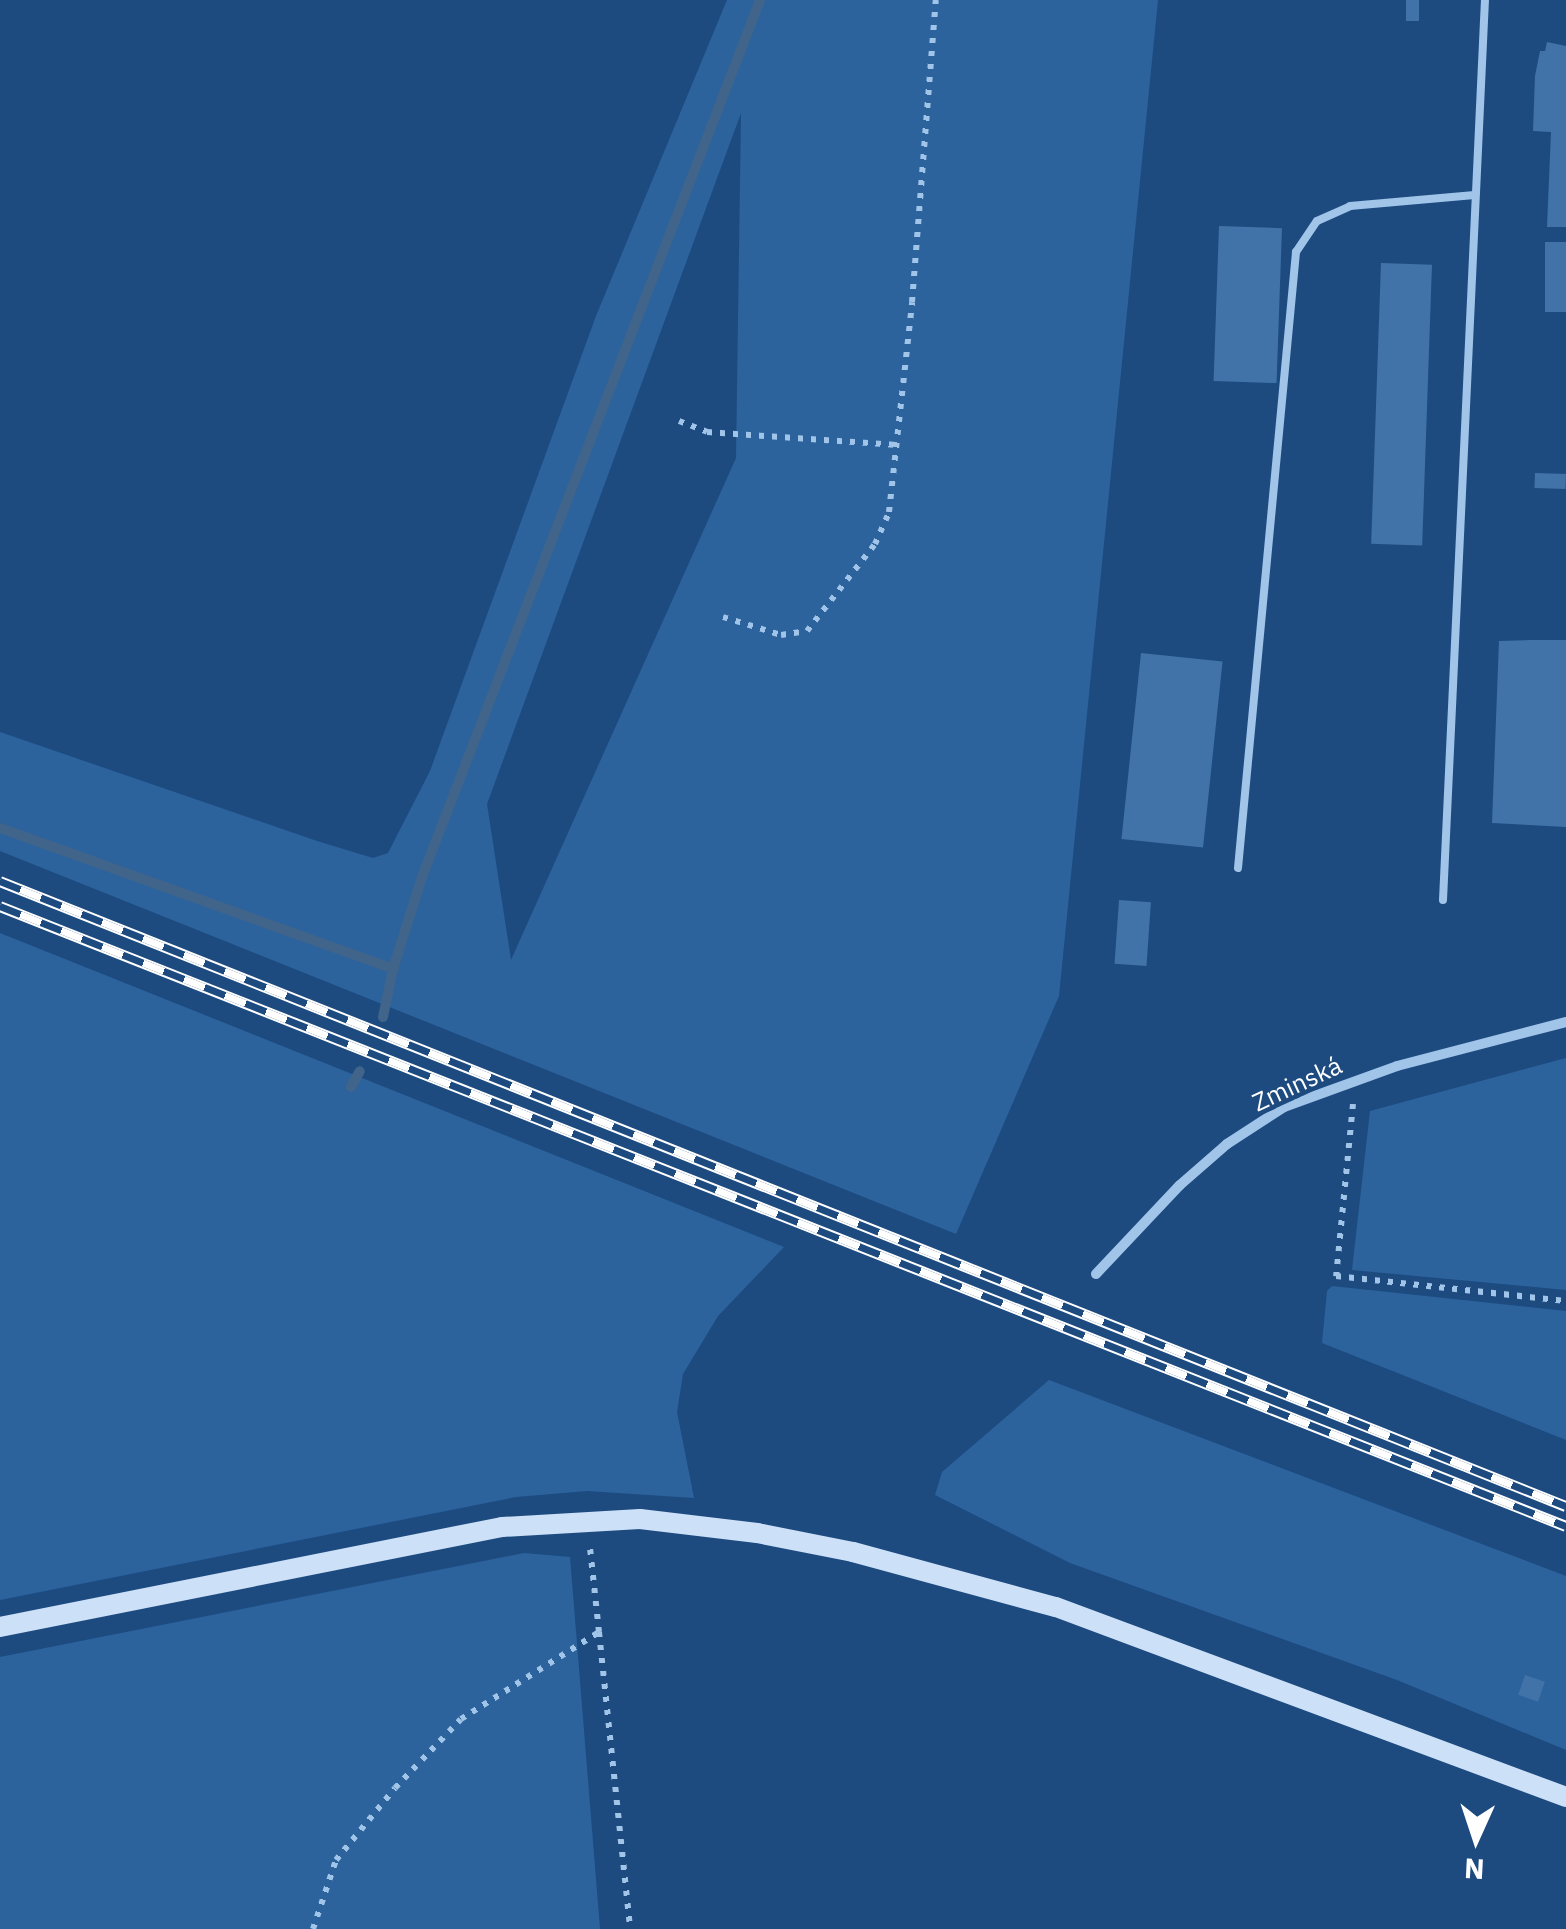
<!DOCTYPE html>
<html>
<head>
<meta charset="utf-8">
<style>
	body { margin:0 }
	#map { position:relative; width:1566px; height:1929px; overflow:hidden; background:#1d4b80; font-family:"IBM Plex Sans",sans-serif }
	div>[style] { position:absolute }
	.green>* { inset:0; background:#2c639d }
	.stream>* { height:10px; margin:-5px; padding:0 5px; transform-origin:5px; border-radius:5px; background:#41648b }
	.building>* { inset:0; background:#4173a8; transform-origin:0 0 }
	.path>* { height:6px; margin-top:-3px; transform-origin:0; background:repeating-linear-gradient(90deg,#a1c4e9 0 5px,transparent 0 13px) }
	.service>* { height:8px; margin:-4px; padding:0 4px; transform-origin:4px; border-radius:4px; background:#a1c4e9 }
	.minor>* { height:10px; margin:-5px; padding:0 5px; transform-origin:5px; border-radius:5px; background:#a1c4e9 }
	.secondary>* { height:20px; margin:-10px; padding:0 10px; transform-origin:10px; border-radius:10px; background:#cce0f7 }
	.rail>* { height:11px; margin-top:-5.5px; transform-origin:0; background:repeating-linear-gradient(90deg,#1d4b80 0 22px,#fff 0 44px); box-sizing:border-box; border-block:2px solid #fff }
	span { translate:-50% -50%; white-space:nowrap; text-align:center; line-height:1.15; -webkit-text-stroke:9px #1d4b80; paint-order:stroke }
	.street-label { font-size:25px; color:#fff }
	.north { position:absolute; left:1426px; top:1789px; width:100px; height:100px; -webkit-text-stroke:8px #1d4b80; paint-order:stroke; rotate:183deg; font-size:28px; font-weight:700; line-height:40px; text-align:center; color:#fff }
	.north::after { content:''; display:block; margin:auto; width:35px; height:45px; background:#fff; clip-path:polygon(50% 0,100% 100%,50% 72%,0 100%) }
</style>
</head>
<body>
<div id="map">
	<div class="green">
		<i style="clip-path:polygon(evenodd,727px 0,1158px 0,1059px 996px,956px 1234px,0 851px,0 732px,317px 841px,373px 858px,388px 853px,430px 771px,596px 316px,727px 0,741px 113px,736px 458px,511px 960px,487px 804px,741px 113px)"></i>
		<i style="clip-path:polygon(0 933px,784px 1247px,718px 1316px,683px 1374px,677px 1412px,694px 1498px,587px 1491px,516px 1497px,0 1600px)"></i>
		<i style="clip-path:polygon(1566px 1058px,1566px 1290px,1352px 1270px,1370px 1111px)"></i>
		<i style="clip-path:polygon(1332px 1286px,1566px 1311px,1566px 1440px,1322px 1343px,1327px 1291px)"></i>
		<i style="clip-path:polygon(1049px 1380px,1566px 1576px,1566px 1750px,1397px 1680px,1070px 1563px,935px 1495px,942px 1472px)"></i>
		<i style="clip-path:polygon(524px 1553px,570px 1557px,600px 1929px,0 1929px,0 1657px)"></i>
	</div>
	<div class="stream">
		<i style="left:0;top:828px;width:418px;rotate:19.7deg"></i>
		<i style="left:383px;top:1017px;width:49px;rotate:-78.2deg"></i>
		<i style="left:393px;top:969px;width:96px;rotate:-72.5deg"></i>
		<i style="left:422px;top:877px;width:940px;rotate:-68.92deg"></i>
		<i style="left:351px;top:1087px;width:18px;rotate:-61deg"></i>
	</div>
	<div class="building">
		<i style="left:1406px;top:0;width:13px;height:21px"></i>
		<i style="clip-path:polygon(1547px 42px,1566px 46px,1566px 227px,1547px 227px,1551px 132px,1533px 131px,1535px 76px,1540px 51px,1545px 51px)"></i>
		<i style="left:1219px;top:226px;width:63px;height:155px;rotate:2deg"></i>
		<i style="left:1545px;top:242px;width:21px;height:70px"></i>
		<i style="left:1381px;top:263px;width:51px;height:281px;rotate:2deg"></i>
		<i style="left:1535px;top:473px;width:31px;height:15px;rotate:2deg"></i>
		<i style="clip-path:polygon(1530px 640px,1566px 640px,1566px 827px,1492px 823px,1499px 641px)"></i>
		<i style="left:1141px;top:653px;width:82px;height:187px;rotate:6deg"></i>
		<i style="left:1119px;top:900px;width:32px;height:64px;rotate:4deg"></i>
		<i style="left:1525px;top:1675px;width:21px;height:21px;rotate:19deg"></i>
	</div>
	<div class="path">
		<i style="left:679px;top:421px;width:30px;rotate:21deg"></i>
		<i style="left:707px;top:432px;width:191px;rotate:3.9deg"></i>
		<i style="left:723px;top:617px;width:61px;rotate:17.2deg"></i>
		<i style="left:781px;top:635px;width:26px;rotate:-9deg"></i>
		<i style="left:807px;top:631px;width:110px;rotate:-52deg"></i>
		<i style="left:875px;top:544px;width:35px;rotate:-66deg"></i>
		<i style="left:889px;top:512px;width:211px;rotate:-83.7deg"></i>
		<i style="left:912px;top:302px;width:303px;rotate:-85.5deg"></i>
		<i style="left:1353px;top:1104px;width:173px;rotate:95.6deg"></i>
		<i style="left:1336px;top:1276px;width:231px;rotate:6.2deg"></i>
		<i style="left:599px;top:1632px;width:299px;rotate:84deg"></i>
		<i style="left:313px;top:1929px;width:73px;rotate:-71.6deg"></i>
		<i style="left:336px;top:1860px;width:93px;rotate:-50.7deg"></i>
		<i style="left:395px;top:1788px;width:95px;rotate:-46.3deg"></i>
		<i style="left:461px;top:1719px;width:163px;rotate:-32.2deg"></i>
		<i style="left:599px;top:1632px;width:84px;rotate:-96.1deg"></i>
	</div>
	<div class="service">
		<i style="left:1238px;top:868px;width:619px;rotate:-84.62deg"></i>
		<i style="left:1296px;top:252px;width:37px;rotate:-56deg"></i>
		<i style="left:1317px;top:221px;width:36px;rotate:-24deg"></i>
		<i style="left:1350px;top:206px;width:125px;rotate:-5deg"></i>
		<i style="left:1443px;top:900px;width:901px;rotate:-87.33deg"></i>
	</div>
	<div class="minor">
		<i style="left:1096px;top:1274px;width:122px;rotate:-46.7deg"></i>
		<i style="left:1180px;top:1185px;width:62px;rotate:-41.1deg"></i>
		<i style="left:1227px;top:1144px;width:68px;rotate:-33deg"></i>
		<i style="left:1284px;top:1107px;width:120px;rotate:-19.9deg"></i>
		<i style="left:1397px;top:1066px;width:175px;rotate:-14.6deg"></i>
	</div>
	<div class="secondary">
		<i style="left:0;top:1627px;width:512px;rotate:-11.27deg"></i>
		<i style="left:502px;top:1527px;width:138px;rotate:-3.3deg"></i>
		<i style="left:640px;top:1519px;width:118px;rotate:6.8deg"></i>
		<i style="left:757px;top:1533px;width:98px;rotate:11.2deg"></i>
		<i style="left:853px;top:1552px;width:210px;rotate:15.2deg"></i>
		<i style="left:1056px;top:1607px;width:544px;rotate:20.43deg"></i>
	</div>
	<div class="rail">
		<i style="left:0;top:881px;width:1686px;rotate:21.76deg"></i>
		<i style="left:0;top:906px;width:1684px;rotate:21.6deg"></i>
	</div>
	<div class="street-label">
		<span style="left:1297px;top:1084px;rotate:-25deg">Zminská</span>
	</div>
	<div class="north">N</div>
</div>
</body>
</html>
